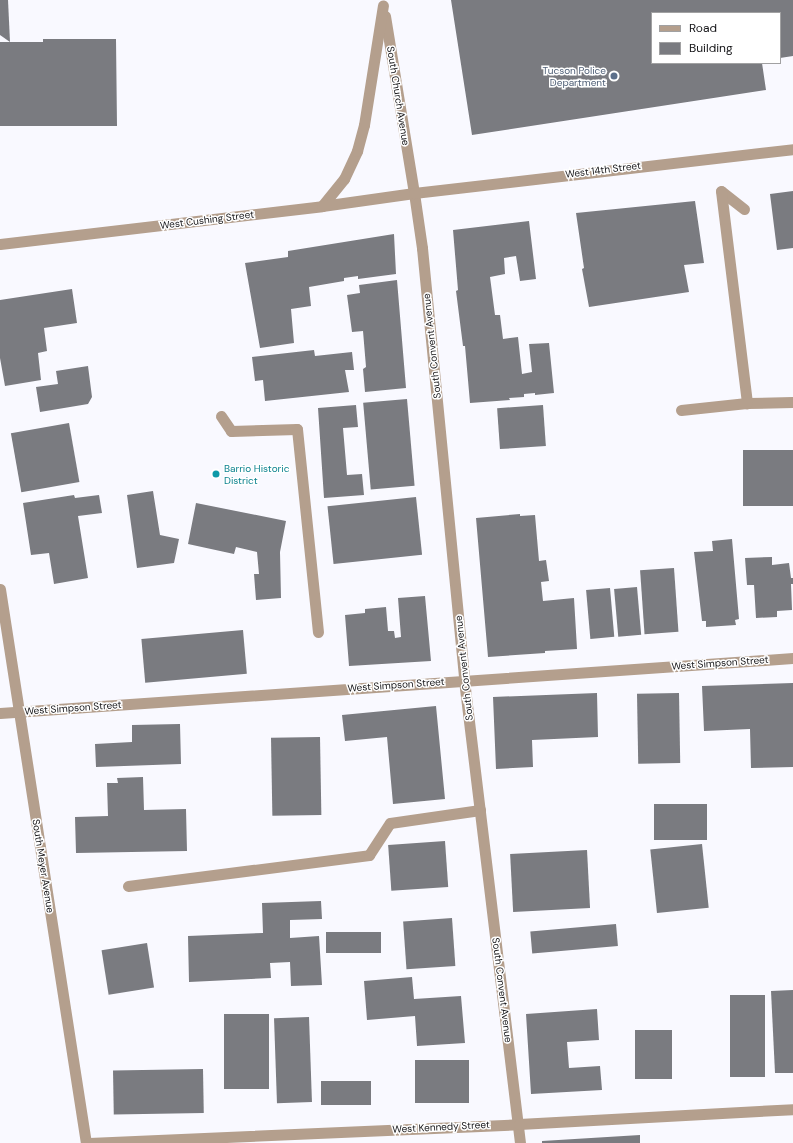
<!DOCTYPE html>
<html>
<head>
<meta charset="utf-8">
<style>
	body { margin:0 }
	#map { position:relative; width:793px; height:1143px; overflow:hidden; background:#f9f9ff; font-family:"DM Sans",sans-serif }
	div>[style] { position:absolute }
	.building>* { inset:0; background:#7a7b80; transform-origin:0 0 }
	.service>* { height:11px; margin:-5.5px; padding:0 5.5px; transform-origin:5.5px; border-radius:5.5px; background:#b49f8d }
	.minor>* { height:11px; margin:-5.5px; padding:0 5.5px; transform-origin:5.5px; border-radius:5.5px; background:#b49f8d }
	.tertiary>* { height:11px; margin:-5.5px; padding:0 5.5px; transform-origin:5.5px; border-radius:5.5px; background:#b49f8d }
	.dots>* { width:11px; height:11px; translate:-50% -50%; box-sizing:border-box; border:2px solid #fff; border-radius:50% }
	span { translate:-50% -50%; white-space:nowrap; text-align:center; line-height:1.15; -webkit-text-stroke:3px #fff; paint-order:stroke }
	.service-label { font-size:10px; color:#4e5e75 }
	.right { translate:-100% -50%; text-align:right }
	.street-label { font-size:10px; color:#131316 }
	.culture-label { font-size:10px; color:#0d838f }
	.left { translate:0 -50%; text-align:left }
	.legend { position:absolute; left:651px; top:12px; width:130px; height:52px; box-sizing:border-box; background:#fff; border:1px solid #a1a1a2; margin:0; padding:5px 7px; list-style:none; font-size:12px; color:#131316 }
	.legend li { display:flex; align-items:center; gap:8px; height:20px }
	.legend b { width:20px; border:1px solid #a1a1a2 }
</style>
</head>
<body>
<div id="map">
	<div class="building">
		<i style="clip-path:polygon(0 0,8px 0,10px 42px,0 35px)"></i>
		<i style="clip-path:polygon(451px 0,793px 0,793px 56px,780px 58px,780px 13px,652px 13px,652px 63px,762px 63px,766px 90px,472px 135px)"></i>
		<i style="clip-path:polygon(43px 39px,116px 39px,117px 126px,0 126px,0 42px,43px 42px)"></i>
		<i style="clip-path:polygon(793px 191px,793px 248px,777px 250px,770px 194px)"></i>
		<i style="clip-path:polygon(695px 201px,704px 263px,684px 265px,689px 292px,589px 307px,582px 269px,584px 268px,576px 213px)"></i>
		<i style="clip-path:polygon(529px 221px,536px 279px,520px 281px,516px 256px,504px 258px,505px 274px,490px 277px,495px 315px,500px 315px,503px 339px,518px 337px,522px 374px,532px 372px,529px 344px,549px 343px,554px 393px,535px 395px,535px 393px,524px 394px,524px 397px,509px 398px,510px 400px,470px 403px,465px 346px,463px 346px,456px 291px,458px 290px,453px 230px)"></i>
		<i style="clip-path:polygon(394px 234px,396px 274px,358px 279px,358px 276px,344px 278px,344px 281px,309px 287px,311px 306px,291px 309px,294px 343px,260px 348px,245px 263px,288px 257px,288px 251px)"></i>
		<i style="clip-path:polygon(397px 280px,406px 388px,365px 392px,363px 369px,366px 367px,363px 331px,352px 332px,347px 295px,360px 293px,359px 285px)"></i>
		<i style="clip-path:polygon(72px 289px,77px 323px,44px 328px,47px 351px,38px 353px,41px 380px,5px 386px,0 358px,0 300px)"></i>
		<i style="clip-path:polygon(314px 350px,315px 356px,352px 352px,354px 370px,345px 370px,349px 392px,265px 401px,263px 380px,255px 381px,252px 357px)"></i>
		<i style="clip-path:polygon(88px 366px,92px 397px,88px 404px,40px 412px,36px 387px,58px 384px,56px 371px)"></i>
		<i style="left:407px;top:399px;width:87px;height:44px;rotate:85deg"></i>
		<i style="clip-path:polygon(356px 405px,358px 427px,343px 428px,347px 475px,362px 474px,364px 495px,324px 498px,318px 408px)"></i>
		<i style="left:543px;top:405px;width:41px;height:46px;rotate:86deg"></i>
		<i style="left:69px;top:423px;width:60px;height:59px;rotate:80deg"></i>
		<i style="left:793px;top:450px;width:56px;height:50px;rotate:90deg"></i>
		<i style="clip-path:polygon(153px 491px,160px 535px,179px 539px,174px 563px,137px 568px,127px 495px)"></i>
		<i style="clip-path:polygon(74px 495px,75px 498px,99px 495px,102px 513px,78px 516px,88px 578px,54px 584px,49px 553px,31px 555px,23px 503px)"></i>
		<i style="left:416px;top:497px;width:58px;height:89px;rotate:84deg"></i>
		<i style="clip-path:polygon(196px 503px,286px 521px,280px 552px,281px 598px,256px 600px,254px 574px,259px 574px,257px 552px,236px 547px,234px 554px,188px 544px)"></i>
		<i style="clip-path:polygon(520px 514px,520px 516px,535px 515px,539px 561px,546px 560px,549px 581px,541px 582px,543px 601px,574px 598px,577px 649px,545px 651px,545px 653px,488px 657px,476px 518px)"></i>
		<i style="clip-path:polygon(732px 539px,739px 619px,735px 620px,736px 625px,706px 627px,706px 621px,702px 621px,694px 552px,713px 551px,712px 541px)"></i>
		<i style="clip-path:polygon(772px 557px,772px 565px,789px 563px,791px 578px,793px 578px,793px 584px,791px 584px,792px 610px,777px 611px,777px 617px,756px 618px,754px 585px,747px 585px,745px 558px)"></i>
		<i style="left:674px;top:568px;width:64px;height:34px;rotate:86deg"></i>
		<i style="left:637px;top:587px;width:48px;height:23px;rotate:85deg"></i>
		<i style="left:610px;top:588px;width:49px;height:24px;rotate:85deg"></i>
		<i style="clip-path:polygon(425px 596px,431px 661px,349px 666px,345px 615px,365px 613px,365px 609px,386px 607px,388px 631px,394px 631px,395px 638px,401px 637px,398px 598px)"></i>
		<i style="left:243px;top:630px;width:44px;height:102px;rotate:85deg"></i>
		<i style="clip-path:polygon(793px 683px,793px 767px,751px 768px,750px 729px,704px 731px,702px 686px)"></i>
		<i style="clip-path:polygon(597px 693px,598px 737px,532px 740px,533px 767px,496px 769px,493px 697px)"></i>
		<i style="left:679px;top:693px;width:70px;height:42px;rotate:89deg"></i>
		<i style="clip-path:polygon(436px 706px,445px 799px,393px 804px,387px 737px,345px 741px,342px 715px)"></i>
		<i style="clip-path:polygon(180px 724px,181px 764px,96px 767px,95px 744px,132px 742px,132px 725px)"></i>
		<i style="left:320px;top:737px;width:78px;height:49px;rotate:89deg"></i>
		<i style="clip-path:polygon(143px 777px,144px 810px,186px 809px,187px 851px,76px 853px,75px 817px,108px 816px,107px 783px,118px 783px,117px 778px)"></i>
		<i style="left:654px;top:804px;width:53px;height:36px"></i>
		<i style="left:445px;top:841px;width:46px;height:57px;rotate:86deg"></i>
		<i style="left:702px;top:844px;width:64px;height:52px;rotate:84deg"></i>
		<i style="left:587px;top:850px;width:58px;height:77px;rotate:87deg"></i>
		<i style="clip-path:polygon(321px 901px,322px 919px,290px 920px,290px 938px,319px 936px,322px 985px,291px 986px,290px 962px,270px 963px,271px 978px,189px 982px,188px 936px,263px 933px,262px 903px)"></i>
		<i style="left:452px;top:918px;width:48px;height:49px;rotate:86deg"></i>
		<i style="left:616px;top:924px;width:22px;height:86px;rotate:85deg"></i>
		<i style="left:326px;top:932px;width:55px;height:21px"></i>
		<i style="left:147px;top:943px;width:45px;height:46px;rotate:81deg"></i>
		<i style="clip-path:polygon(412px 977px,414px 999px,461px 996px,465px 1043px,417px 1046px,415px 1016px,367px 1020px,364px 981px)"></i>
		<i style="clip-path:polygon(793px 990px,793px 1073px,775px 1073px,771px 991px)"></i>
		<i style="left:730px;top:995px;width:35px;height:82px"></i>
		<i style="clip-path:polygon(597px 1009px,599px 1040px,567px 1042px,569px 1068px,600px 1066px,602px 1090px,531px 1094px,526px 1014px)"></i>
		<i style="left:224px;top:1014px;width:45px;height:75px"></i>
		<i style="left:309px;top:1017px;width:85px;height:35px;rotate:88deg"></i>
		<i style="left:635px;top:1030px;width:37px;height:49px"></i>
		<i style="left:415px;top:1060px;width:54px;height:43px"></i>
		<i style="left:203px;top:1069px;width:44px;height:90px;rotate:89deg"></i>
		<i style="left:321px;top:1081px;width:50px;height:24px"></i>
		<i style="clip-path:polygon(640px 1135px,640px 1143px,542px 1143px,542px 1141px)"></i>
	</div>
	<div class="service">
		<i style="left:744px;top:209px;width:29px;rotate:-142deg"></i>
		<i style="left:721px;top:191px;width:214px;rotate:83deg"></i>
		<i style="left:747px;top:403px;width:46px;rotate:-1.2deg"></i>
		<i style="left:681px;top:410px;width:66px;rotate:-6.1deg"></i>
		<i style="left:221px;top:416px;width:18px;rotate:56deg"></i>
		<i style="left:231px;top:431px;width:66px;rotate:-1.7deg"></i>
		<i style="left:297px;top:429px;width:204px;rotate:84.1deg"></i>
		<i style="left:128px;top:886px;width:243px;rotate:-7.3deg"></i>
		<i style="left:369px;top:855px;width:38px;rotate:-57deg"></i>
		<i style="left:390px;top:823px;width:91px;rotate:-8.2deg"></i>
	</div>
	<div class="minor">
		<i style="left:414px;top:193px;width:56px;rotate:81.7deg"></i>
		<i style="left:422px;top:248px;width:434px;rotate:84.4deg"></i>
		<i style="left:464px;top:680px;width:466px;rotate:83.1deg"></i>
		<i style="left:0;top:589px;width:561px;rotate:81.18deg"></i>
		<i style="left:0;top:713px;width:795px;rotate:-3.97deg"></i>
		<i style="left:89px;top:1143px;width:430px;rotate:-2.5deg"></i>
		<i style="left:519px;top:1124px;width:274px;rotate:-3.1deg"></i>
	</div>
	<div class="tertiary">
		<i style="left:385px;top:16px;width:179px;rotate:80.7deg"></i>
		<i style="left:322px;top:206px;width:35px;rotate:-51deg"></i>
		<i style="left:344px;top:179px;width:31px;rotate:-65deg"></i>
		<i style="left:357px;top:151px;width:27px;rotate:-75deg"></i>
		<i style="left:364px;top:125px;width:121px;rotate:-81deg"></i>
		<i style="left:0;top:244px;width:324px;rotate:-6.7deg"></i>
		<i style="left:322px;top:206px;width:93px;rotate:-8deg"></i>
		<i style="left:414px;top:193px;width:382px;rotate:-6.6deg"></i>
	</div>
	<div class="dots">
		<i style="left:614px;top:76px;background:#5c6f8a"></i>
		<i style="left:216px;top:474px;background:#0f9aa8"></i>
	</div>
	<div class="service-label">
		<span class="right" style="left:606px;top:76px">Tucson Police<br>Department</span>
	</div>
	<div class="street-label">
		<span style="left:398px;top:96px;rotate:81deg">South Church Avenue</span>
		<span style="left:603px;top:170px;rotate:-7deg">West 14th Street</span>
		<span style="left:207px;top:220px;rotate:-7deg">West Cushing Street</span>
		<span style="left:432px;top:346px;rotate:-96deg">South Convent Avenue</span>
		<span style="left:720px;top:663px;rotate:-4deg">West Simpson Street</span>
		<span style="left:464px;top:668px;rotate:-96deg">South Convent Avenue</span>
		<span style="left:396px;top:685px;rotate:-4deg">West Simpson Street</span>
		<span style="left:73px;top:708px;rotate:-4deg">West Simpson Street</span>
		<span style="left:43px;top:866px;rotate:81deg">South Meyer Avenue</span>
		<span style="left:502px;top:990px;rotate:83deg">South Convent Avenue</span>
		<span style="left:441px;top:1127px;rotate:-3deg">West Kennedy Street</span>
	</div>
	<div class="culture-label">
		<span class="left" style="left:224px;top:474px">Barrio Historic<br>District</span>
	</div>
	<ul class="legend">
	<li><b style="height:5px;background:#b49f8d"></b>Road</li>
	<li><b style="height:11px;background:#7a7b80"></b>Building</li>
	</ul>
</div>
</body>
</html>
